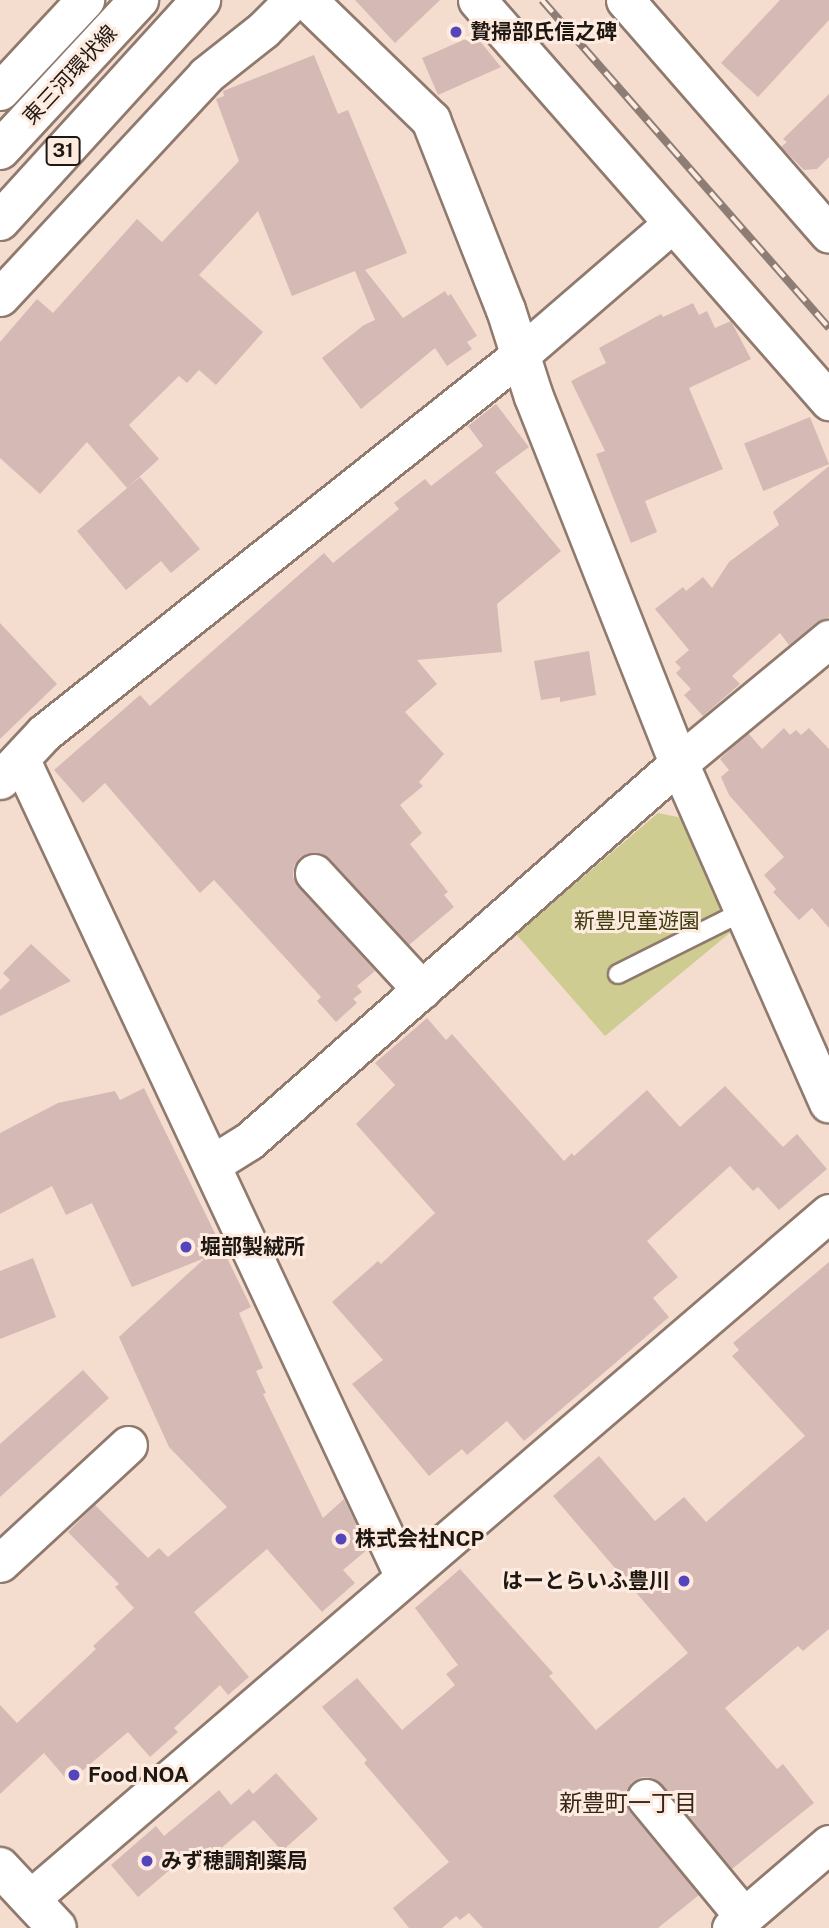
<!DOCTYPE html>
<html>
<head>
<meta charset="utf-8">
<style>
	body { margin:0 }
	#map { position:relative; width:829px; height:1928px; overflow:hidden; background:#f4ddcf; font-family:"Public Sans","Noto Sans JP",sans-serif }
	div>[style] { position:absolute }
	.green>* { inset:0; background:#cfcc91 }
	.building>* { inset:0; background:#d5b9b5; transform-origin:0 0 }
	.roads { filter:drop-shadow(2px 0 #8f7a6d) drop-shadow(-2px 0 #8f7a6d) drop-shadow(0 2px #8f7a6d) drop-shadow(0 -2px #8f7a6d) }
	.service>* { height:18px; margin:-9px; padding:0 9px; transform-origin:9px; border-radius:9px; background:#fff }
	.minor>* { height:37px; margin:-18.5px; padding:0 18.5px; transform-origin:18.5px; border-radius:18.5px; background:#fff }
	.tertiary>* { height:38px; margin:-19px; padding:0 19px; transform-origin:19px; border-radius:19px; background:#fff }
	.primary>* { height:38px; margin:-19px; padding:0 19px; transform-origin:19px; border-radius:19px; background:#fff }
	.rail>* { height:8px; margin-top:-4px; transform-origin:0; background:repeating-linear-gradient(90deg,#feebe0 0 16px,#8d7d74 0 32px); box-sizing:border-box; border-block:2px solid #8d7d74 }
	.dots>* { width:19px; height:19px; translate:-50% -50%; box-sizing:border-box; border:4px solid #feebe0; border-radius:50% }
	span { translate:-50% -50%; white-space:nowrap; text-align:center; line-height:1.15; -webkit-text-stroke:6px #feebe0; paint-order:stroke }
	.shield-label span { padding:2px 5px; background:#feebe0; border:2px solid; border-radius:5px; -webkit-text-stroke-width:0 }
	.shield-label { font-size:19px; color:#1f1712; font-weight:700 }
	.poi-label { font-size:21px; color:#1f1712; font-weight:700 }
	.left { translate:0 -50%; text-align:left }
	.right { translate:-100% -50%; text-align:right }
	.street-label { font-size:21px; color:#1f1712 }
	.park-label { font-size:21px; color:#3f3c0f }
	.neighbourhood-label { font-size:23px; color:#36251a }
</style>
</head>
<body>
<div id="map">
	<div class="green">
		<i style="clip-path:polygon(658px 813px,688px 819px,737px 927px,605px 1036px,516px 934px)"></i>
	</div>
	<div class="building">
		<i style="clip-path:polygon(355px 0,440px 0,395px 43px)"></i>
		<i style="clip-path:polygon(780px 0,829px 0,829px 20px,758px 97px,721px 63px)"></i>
		<i style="clip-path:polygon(475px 35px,501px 67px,438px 95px,422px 58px)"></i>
		<i style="clip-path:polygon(314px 55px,338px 114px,348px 110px,407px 253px,365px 270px,403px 318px,445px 291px,448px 296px,451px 294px,477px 336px,467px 342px,472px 349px,447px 366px,435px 348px,361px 409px,322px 358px,364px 325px,375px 320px,355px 271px,292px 296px,258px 211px,199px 275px,263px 332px,216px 385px,199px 370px,187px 383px,179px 376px,129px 425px,159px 459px,127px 488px,87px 442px,40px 494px,0 458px,0 342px,37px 299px,53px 313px,137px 219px,162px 242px,239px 161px,216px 99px,224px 96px,223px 91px)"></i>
		<i style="clip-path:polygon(829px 94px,829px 157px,817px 169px,804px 170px,781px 147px,787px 142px,783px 139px)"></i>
		<i style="clip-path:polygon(693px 303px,699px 315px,707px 311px,715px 328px,731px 321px,751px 359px,689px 388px,723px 469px,645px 501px,657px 532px,631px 543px,596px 454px,605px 451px,571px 381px,606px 363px,599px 348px,661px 314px,663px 317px)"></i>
		<i style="clip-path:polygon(496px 404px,529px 447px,495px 472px,561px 551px,497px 604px,502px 652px,417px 660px,437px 684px,405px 712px,444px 754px,419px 782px,423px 786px,400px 805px,422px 833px,410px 844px,448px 892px,444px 895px,454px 907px,409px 945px,329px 858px,320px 853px,309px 853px,300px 857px,294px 866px,293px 877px,299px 887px,375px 971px,357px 986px,362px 992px,353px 999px,357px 1003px,336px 1022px,317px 1001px,321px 997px,214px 880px,200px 893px,105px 783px,83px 803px,54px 770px,140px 695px,150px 706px,324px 553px,333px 563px,399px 509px,394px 503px,425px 479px,431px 486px,483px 446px,468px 426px)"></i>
		<i style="left:810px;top:417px;width:51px;height:71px;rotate:68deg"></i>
		<i style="clip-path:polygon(829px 466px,829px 617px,816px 623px,789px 645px,780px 633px,732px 676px,740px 684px,703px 716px,684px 695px,691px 689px,676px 673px,681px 668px,675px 662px,689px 650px,655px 609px,683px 587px,686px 591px,703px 577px,712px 588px,729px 562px,779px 525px,773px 512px)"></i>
		<i style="clip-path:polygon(140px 477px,200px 549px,171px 573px,161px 561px,126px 590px,77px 531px)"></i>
		<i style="clip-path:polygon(0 623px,57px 684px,0 739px)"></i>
		<i style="clip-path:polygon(589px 651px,596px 695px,560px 702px,560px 697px,541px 700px,534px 661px)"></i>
		<i style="clip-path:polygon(784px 728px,790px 735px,796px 730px,801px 735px,809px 728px,829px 749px,829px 928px,812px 908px,799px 920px,773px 892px,776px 889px,764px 875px,784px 857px,729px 795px,721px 777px,729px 770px,720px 759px,748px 733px,762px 749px)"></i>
		<i style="clip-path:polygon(31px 944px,71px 981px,0 1016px,0 990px,10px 980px,3px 973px)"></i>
		<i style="clip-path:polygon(427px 1018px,446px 1040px,452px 1034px,564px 1161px,572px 1153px,574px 1156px,647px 1090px,680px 1127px,725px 1086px,783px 1147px,797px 1134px,827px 1169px,779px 1210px,758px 1187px,753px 1191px,730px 1166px,647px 1241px,678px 1277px,653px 1298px,669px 1317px,524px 1441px,507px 1421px,467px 1455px,462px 1449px,429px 1476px,352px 1384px,383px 1360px,332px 1302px,378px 1261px,381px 1264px,435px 1213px,356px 1124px,395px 1085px,375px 1063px)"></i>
		<i style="clip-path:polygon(144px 1088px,251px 1307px,239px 1313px,263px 1368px,256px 1371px,266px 1393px,263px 1394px,323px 1518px,344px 1499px,368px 1549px,343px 1570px,355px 1583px,322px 1612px,267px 1549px,194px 1612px,249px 1677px,228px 1695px,220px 1685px,174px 1728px,178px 1732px,150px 1757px,128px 1732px,69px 1782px,44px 1753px,0 1794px,0 1705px,17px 1723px,96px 1649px,93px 1646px,134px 1608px,115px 1587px,119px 1584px,68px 1532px,95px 1505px,148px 1558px,159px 1548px,168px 1557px,227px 1507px,169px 1447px,119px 1337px,205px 1258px,132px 1287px,92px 1203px,66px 1215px,52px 1186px,0 1214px,0 1133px,58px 1103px,115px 1091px,120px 1100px)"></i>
		<i style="clip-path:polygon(33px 1258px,56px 1317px,0 1339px,0 1271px)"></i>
		<i style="clip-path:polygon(829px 1262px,829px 1629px,803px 1651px,798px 1646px,725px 1708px,777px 1769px,783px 1764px,814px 1803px,732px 1869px,662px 1785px,653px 1778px,642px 1777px,632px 1782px,626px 1791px,625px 1801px,629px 1811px,699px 1895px,658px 1928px,483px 1928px,469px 1913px,460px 1920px,456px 1916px,442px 1928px,409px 1928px,393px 1908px,449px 1862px,364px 1763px,367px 1760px,322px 1707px,357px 1678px,402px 1730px,455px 1685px,446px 1674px,458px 1665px,415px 1608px,460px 1569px,553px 1673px,549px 1676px,596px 1730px,688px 1653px,553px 1496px,599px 1456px,655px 1521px,684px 1497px,706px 1522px,805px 1436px,732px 1356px,739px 1350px,733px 1343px)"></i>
		<i style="clip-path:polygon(83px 1370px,109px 1398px,0 1497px,0 1444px)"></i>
		<i style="clip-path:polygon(276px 1773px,318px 1819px,282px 1851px,254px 1820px,197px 1869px,186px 1856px,138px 1897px,111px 1865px,156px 1826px,164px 1836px,219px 1790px,231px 1805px,249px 1789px,253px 1794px)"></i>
	</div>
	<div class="roads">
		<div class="service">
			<i style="left:618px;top:974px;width:141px;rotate:-26.6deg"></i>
		</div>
		<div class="minor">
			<i style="left:477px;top:0;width:534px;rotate:48.72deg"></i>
			<i style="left:625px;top:0;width:310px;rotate:48.9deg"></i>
			<i style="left:0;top:91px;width:125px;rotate:-47deg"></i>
			<i style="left:0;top:297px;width:303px;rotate:-47.1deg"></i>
			<i style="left:206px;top:75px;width:73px;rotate:-38.3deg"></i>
			<i style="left:263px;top:30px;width:42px;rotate:-45deg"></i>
			<i style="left:21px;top:760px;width:902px;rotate:64.88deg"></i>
			<i style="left:0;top:780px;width:64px;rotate:-46.9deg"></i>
			<i style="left:44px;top:733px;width:608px;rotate:-38.45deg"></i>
			<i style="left:520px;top:355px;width:201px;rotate:-40.8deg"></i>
			<i style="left:314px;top:873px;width:159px;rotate:47.3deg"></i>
			<i style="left:212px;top:1164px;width:44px;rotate:-31.9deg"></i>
			<i style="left:249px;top:1141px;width:573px;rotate:-41.32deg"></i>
			<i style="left:679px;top:763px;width:195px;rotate:-39.6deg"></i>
			<i style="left:0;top:1563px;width:174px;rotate:-42.7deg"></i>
			<i style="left:646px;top:1798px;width:154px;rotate:50.5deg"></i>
			<i style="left:30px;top:1899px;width:1053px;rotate:-40.65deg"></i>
			<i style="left:731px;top:1928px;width:129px;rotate:-40.6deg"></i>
		</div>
		<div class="tertiary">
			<i style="left:307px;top:0;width:173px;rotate:44.1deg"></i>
			<i style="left:431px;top:120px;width:204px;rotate:68.5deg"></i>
			<i style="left:506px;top:310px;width:91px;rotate:72.2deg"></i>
			<i style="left:534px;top:397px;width:394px;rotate:68.4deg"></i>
			<i style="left:679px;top:763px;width:372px;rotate:66.2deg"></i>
			<i style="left:0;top:1867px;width:83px;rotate:46.9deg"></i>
		</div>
		<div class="primary">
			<i style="left:0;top:150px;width:205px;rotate:-47.2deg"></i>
			<i style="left:0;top:221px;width:299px;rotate:-47.7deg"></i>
		</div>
	</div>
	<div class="rail">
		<i style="left:542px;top:0;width:436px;rotate:48.8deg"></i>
	</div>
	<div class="dots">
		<i style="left:456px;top:32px;background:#5545bd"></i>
		<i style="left:186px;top:1247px;background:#5545bd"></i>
		<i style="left:341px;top:1539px;background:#5545bd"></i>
		<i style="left:684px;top:1581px;background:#5545bd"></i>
		<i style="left:74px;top:1775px;background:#5545bd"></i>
		<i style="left:147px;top:1861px;background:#5545bd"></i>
	</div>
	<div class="shield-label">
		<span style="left:63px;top:151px">31</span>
	</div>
	<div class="poi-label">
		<span class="left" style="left:470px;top:32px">贄掃部氏信之碑</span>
		<span class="left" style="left:200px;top:1247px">堀部製絨所</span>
		<span class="left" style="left:355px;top:1539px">株式会社NCP</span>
		<span class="right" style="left:670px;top:1581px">はーとらいふ豊川</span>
		<span class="left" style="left:88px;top:1775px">Food NOA</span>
		<span class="left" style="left:161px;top:1861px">みず穂調剤薬局</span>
	</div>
	<div class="street-label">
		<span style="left:70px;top:75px;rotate:-47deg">東三河環状線</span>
	</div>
	<div class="park-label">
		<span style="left:637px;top:921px">新豊児童遊園</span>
	</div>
	<div class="neighbourhood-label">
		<span style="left:628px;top:1803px">新豊町一丁目</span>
	</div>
</div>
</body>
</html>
